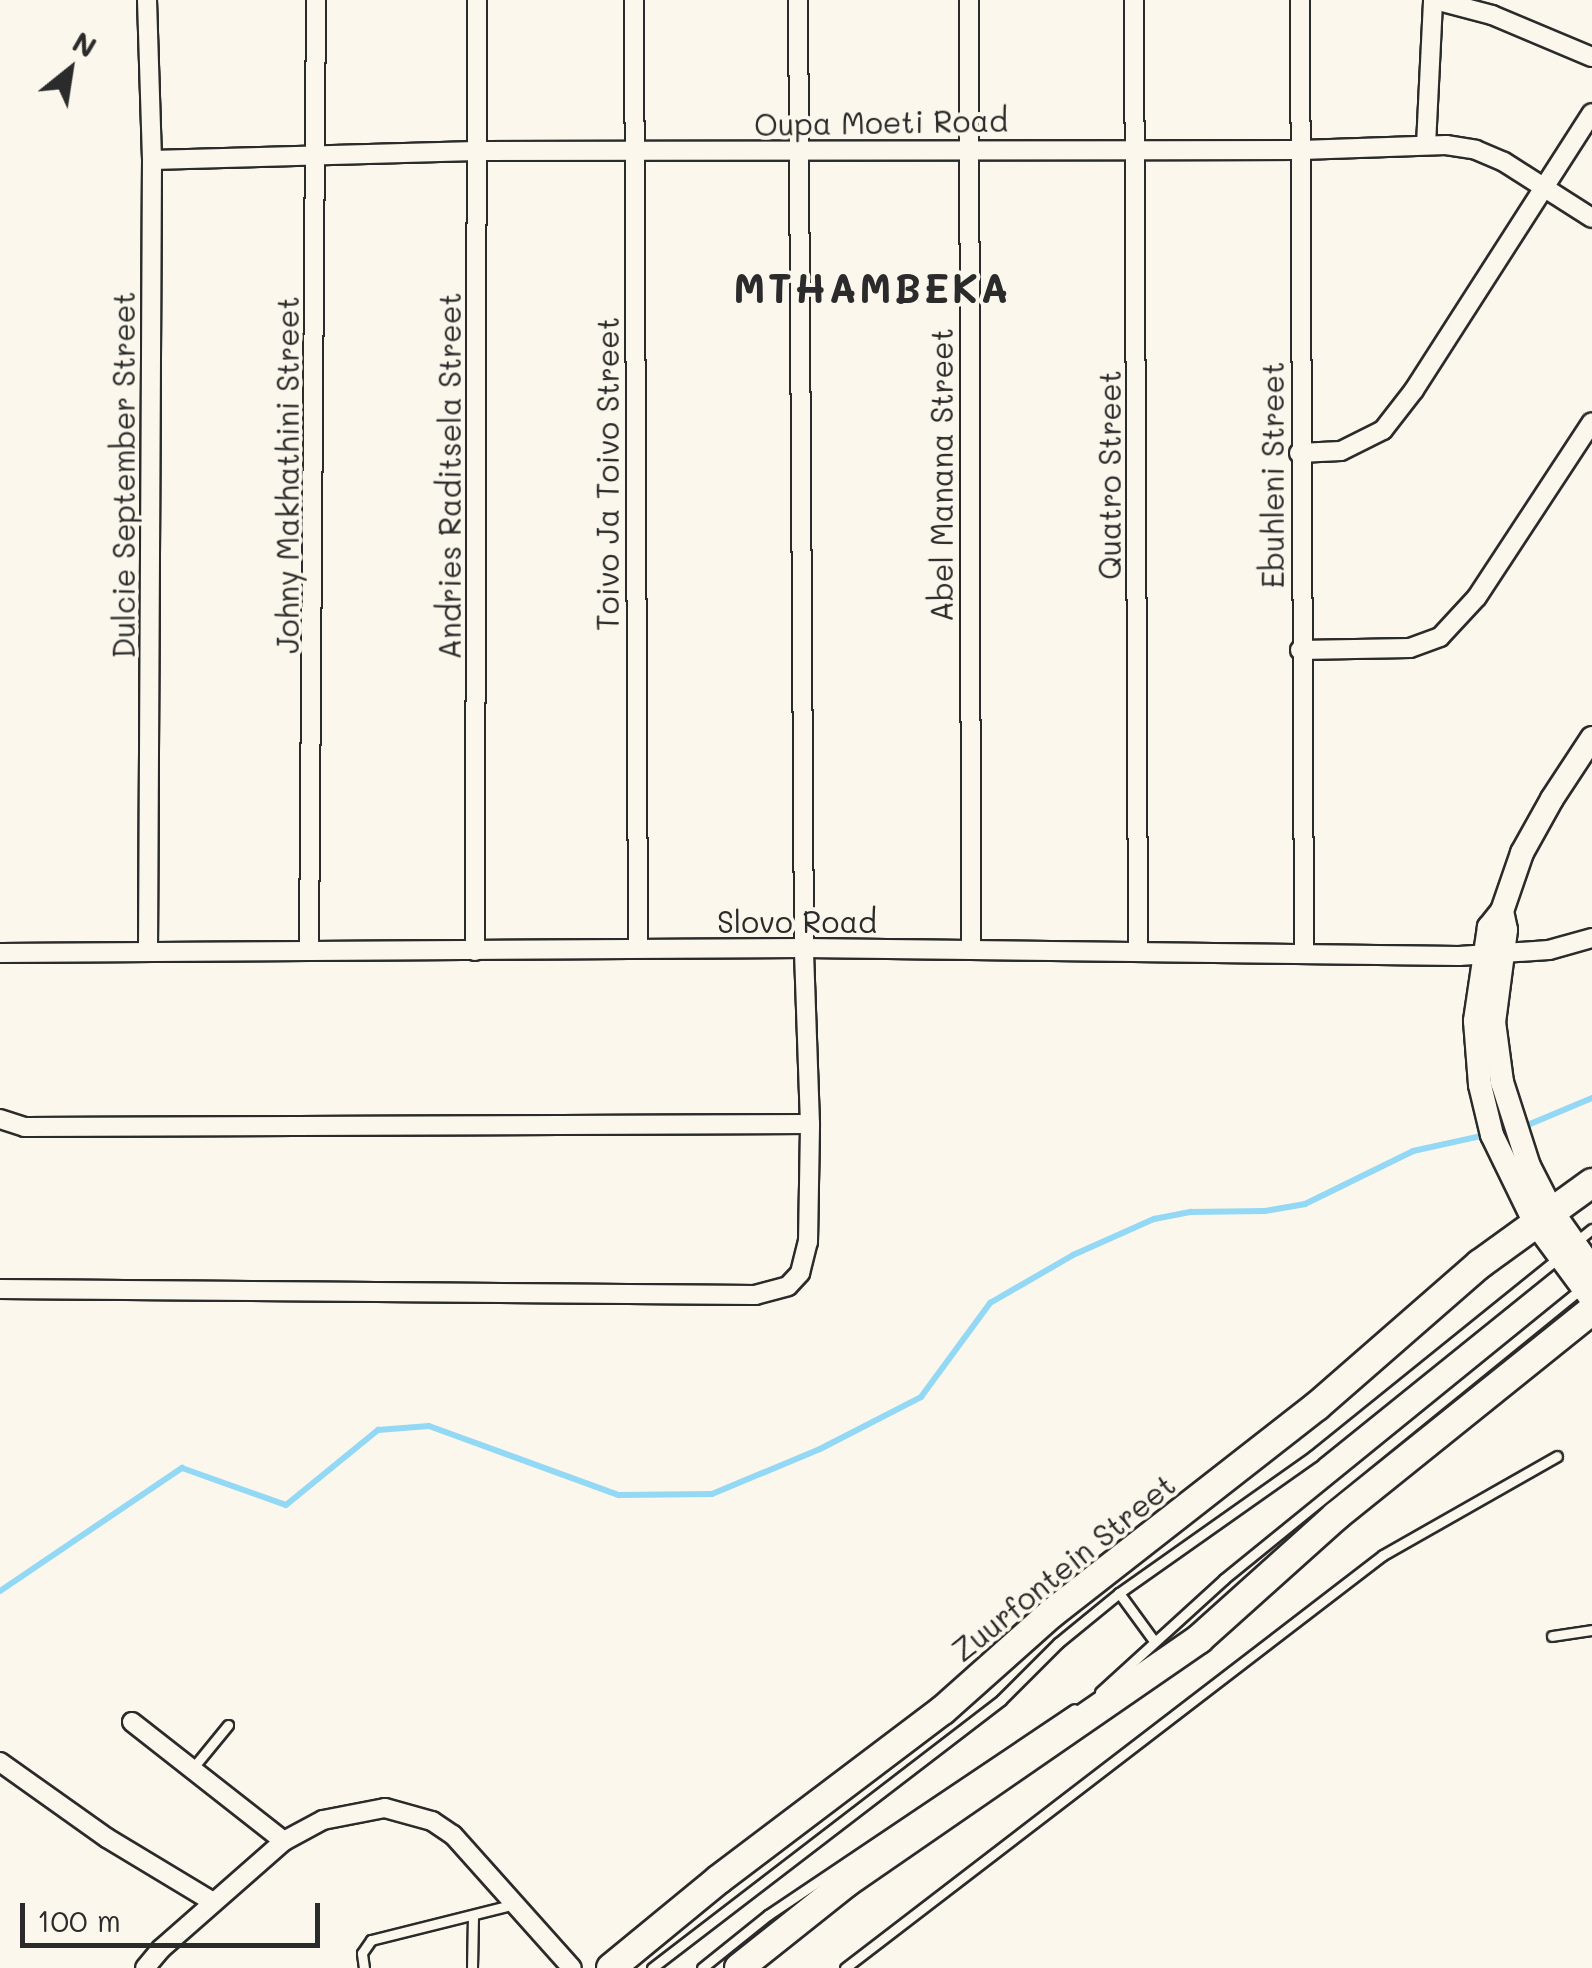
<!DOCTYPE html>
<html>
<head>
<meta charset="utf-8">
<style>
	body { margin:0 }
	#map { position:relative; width:1592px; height:1968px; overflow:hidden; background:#fbf7ec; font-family:Mali,sans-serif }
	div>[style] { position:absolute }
	.stream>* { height:6px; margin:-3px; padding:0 3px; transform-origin:3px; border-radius:3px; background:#93d8f5 }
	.roads { filter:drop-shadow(2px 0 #2b2b2b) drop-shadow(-2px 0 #2b2b2b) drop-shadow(0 2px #2b2b2b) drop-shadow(0 -2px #2b2b2b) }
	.service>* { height:9px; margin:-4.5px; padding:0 4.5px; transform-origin:4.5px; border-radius:4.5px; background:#fbf7ec }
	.minor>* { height:18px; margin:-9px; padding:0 9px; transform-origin:9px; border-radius:9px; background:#fbf7ec }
	.tertiary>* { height:22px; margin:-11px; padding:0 11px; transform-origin:11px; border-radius:11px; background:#fbf7ec }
	.primary>* { height:28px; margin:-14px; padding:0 14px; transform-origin:14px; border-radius:14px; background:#fbf7ec }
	span { translate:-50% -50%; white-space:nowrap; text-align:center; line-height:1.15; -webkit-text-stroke:8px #fbf7ec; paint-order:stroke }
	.street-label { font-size:30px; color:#2b2b2b }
	.district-label { font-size:40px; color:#2b2b2b; font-weight:700; letter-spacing:2.5px }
	.north { position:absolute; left:20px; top:20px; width:100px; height:100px; -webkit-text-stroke:8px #fbf7ec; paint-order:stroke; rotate:30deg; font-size:28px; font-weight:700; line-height:40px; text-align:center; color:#2b2b2b }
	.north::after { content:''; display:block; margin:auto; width:35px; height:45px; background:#2b2b2b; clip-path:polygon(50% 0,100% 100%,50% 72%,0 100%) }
	.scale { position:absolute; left:20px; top:1903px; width:300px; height:45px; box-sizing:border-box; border:5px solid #2b2b2b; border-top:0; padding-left:12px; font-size:30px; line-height:35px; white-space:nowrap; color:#2b2b2b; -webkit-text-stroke:8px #fbf7ec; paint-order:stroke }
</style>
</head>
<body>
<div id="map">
	<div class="stream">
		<i style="left:1523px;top:1127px;width:75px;rotate:-22.8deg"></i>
		<i style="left:0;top:1591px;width:220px;rotate:-34.1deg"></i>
		<i style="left:182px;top:1468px;width:110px;rotate:19.6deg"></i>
		<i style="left:286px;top:1505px;width:119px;rotate:-39.2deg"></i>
		<i style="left:378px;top:1430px;width:51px;rotate:-4.5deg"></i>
		<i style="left:429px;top:1426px;width:202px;rotate:20deg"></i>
		<i style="left:619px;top:1495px;width:93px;rotate:-0.6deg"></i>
		<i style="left:712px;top:1494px;width:117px;rotate:-22.6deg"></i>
		<i style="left:820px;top:1449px;width:114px;rotate:-27.2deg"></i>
		<i style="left:921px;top:1397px;width:117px;rotate:-53.7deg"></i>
		<i style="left:990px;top:1303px;width:96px;rotate:-30deg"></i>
		<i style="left:1073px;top:1255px;width:89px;rotate:-24deg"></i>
		<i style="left:1154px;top:1219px;width:38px;rotate:-11deg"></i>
		<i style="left:1191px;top:1212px;width:74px;rotate:-0.8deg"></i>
		<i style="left:1265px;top:1211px;width:41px;rotate:-9.9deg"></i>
		<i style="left:1305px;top:1204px;width:120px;rotate:-26.1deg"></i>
		<i style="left:1413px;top:1151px;width:75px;rotate:-12.4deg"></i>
	</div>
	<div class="roads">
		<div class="service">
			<i style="left:1577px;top:1241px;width:19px;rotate:-39deg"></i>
			<i style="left:1119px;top:1593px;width:59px;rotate:53.9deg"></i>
			<i style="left:1552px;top:1636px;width:40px;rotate:-8.5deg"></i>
			<i style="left:1100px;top:1692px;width:168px;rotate:-42.3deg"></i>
			<i style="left:1224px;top:1579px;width:474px;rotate:-39.1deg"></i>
			<i style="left:192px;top:1769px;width:57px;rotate:-50.7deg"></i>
			<i style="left:364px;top:1968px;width:15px;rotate:-98deg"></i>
			<i style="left:362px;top:1953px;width:16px;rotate:-55deg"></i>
			<i style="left:371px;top:1940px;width:148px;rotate:-14deg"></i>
			<i style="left:472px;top:1968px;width:52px;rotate:-88.9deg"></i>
			<i style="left:652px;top:1968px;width:440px;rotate:-37.5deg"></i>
			<i style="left:1001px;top:1700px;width:81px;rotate:-45deg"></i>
			<i style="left:1058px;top:1643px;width:79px;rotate:-39.3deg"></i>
			<i style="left:1119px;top:1593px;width:237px;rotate:-35.2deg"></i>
			<i style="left:1313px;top:1456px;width:315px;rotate:-38.9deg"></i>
			<i style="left:702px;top:1968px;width:85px;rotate:-38.8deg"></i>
			<i style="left:768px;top:1915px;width:369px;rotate:-33.9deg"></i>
			<i style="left:845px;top:1968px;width:678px;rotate:-37.51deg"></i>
			<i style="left:1383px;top:1555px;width:200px;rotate:-29.6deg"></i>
		</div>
		<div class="minor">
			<i style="left:147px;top:0;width:160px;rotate:88.2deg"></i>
			<i style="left:152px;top:160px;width:790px;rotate:90.29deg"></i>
			<i style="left:634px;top:0;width:948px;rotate:89.76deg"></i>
			<i style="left:969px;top:0;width:950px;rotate:89.88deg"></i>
			<i style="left:1134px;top:0;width:950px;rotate:89.76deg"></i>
			<i style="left:1300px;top:0;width:951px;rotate:89.76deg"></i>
			<i style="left:1435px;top:0;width:59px;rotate:14.7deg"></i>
			<i style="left:1492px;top:15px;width:108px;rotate:22.8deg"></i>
			<i style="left:1426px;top:145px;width:145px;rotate:-87.2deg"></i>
			<i style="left:152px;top:160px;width:324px;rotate:-1.6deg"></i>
			<i style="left:476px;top:151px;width:825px;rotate:-0.07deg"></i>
			<i style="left:1301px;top:150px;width:145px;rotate:-2deg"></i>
			<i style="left:1446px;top:145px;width:30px;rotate:9deg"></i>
			<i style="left:1476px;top:150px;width:30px;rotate:23deg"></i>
			<i style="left:1504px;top:162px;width:104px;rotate:32.5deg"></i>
			<i style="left:1299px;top:453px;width:42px;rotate:-2.7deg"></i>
			<i style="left:1341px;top:451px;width:47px;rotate:-26.6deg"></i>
			<i style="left:1383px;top:430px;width:51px;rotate:-52.2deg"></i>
			<i style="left:1414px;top:390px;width:329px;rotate:-57.3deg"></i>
			<i style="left:1300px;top:650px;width:110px;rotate:-1deg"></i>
			<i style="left:1410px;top:648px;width:32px;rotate:-20deg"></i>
			<i style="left:1440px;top:637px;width:54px;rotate:-47.2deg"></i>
			<i style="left:1477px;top:597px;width:209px;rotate:-56.7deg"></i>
			<i style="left:309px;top:951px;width:951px;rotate:-89.58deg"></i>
			<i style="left:475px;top:951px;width:951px;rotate:-89.88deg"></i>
			<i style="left:0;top:953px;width:804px;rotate:-0.36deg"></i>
			<i style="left:804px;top:948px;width:655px;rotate:0.7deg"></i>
			<i style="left:1459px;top:956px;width:90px;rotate:-3.8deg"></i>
			<i style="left:1549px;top:950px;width:45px;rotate:-15.6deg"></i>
			<i style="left:0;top:1119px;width:26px;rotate:18deg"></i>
			<i style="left:25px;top:1127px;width:785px;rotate:-0.22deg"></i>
			<i style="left:0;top:1289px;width:755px;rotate:0.46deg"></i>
			<i style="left:755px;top:1295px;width:34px;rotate:-15deg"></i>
			<i style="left:788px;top:1286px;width:18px;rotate:-47deg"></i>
			<i style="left:800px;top:1273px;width:32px;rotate:-76deg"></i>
			<i style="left:808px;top:1242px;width:118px;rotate:-89deg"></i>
			<i style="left:810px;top:1124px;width:176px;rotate:-92deg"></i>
			<i style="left:804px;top:948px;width:948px;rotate:-90.36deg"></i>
			<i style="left:132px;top:1722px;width:193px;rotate:38.1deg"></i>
			<i style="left:0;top:1762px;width:131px;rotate:35.4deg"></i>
			<i style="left:107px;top:1838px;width:124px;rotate:31.1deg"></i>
			<i style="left:145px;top:1968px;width:25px;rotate:-50deg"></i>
			<i style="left:161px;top:1949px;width:164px;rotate:-41.3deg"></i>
			<i style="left:284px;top:1841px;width:44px;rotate:-28.3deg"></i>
			<i style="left:323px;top:1820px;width:63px;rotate:-11deg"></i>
			<i style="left:385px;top:1808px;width:49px;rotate:15.5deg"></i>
			<i style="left:432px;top:1821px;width:25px;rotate:34deg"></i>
			<i style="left:453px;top:1835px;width:178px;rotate:48.2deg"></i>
		</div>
		<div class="tertiary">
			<i style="left:1592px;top:738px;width:73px;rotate:123.3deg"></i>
			<i style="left:1552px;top:799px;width:62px;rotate:119.1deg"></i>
			<i style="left:1522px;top:853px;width:61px;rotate:109deg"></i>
			<i style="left:1502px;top:911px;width:21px;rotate:129deg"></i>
			<i style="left:1489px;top:927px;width:95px;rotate:98.5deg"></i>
			<i style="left:1475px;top:1021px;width:64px;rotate:85.5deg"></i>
			<i style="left:1480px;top:1085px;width:51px;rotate:76.5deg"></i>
			<i style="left:1492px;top:1135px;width:98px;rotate:64deg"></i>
			<i style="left:1535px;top:1223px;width:96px;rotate:53.5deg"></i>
			<i style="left:1502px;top:911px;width:19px;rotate:78deg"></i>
			<i style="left:1506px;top:930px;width:93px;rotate:97.4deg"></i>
			<i style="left:1494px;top:1022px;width:61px;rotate:82.4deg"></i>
			<i style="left:1502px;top:1082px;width:88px;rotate:72.2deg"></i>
			<i style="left:1529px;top:1166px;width:51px;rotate:62.9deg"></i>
			<i style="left:1552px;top:1211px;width:70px;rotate:54.9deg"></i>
		</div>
		<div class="primary">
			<i style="left:611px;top:1968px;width:139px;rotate:-39.4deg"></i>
			<i style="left:718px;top:1880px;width:282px;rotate:-37.1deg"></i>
			<i style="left:943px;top:1710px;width:146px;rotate:-41.7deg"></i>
			<i style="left:1052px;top:1613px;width:336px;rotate:-38deg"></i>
			<i style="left:1317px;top:1406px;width:216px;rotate:-41.1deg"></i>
			<i style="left:1480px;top:1264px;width:138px;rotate:-35.9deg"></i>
			<i style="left:739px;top:1968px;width:138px;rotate:-38.5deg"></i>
			<i style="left:847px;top:1882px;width:428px;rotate:-34.6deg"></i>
			<i style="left:1199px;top:1639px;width:184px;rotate:-41.9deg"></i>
			<i style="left:1336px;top:1516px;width:329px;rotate:-38.8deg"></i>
		</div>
	</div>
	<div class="street-label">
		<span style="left:881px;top:122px;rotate:-1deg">Oupa Moeti Road</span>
		<span style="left:607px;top:474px;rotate:-90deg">Toivo Ja Toivo Street</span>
		<span style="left:123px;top:475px;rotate:-90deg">Dulcie September Street</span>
		<span style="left:287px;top:475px;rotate:-90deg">Johny Makhathini Street</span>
		<span style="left:941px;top:475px;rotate:-90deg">Abel Manana Street</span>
		<span style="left:1109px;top:475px;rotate:-90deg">Quatro Street</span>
		<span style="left:1272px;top:475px;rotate:-90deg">Ebuhleni Street</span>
		<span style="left:449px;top:476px;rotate:-90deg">Andries Raditsela Street</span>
		<span style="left:797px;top:921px">Slovo Road</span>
		<span style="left:1063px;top:1567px;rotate:-39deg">Zuurfontein Street</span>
	</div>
	<div class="district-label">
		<span style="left:872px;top:287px">MTHAMBEKA</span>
	</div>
	<div class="north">N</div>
	<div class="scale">100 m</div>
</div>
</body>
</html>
